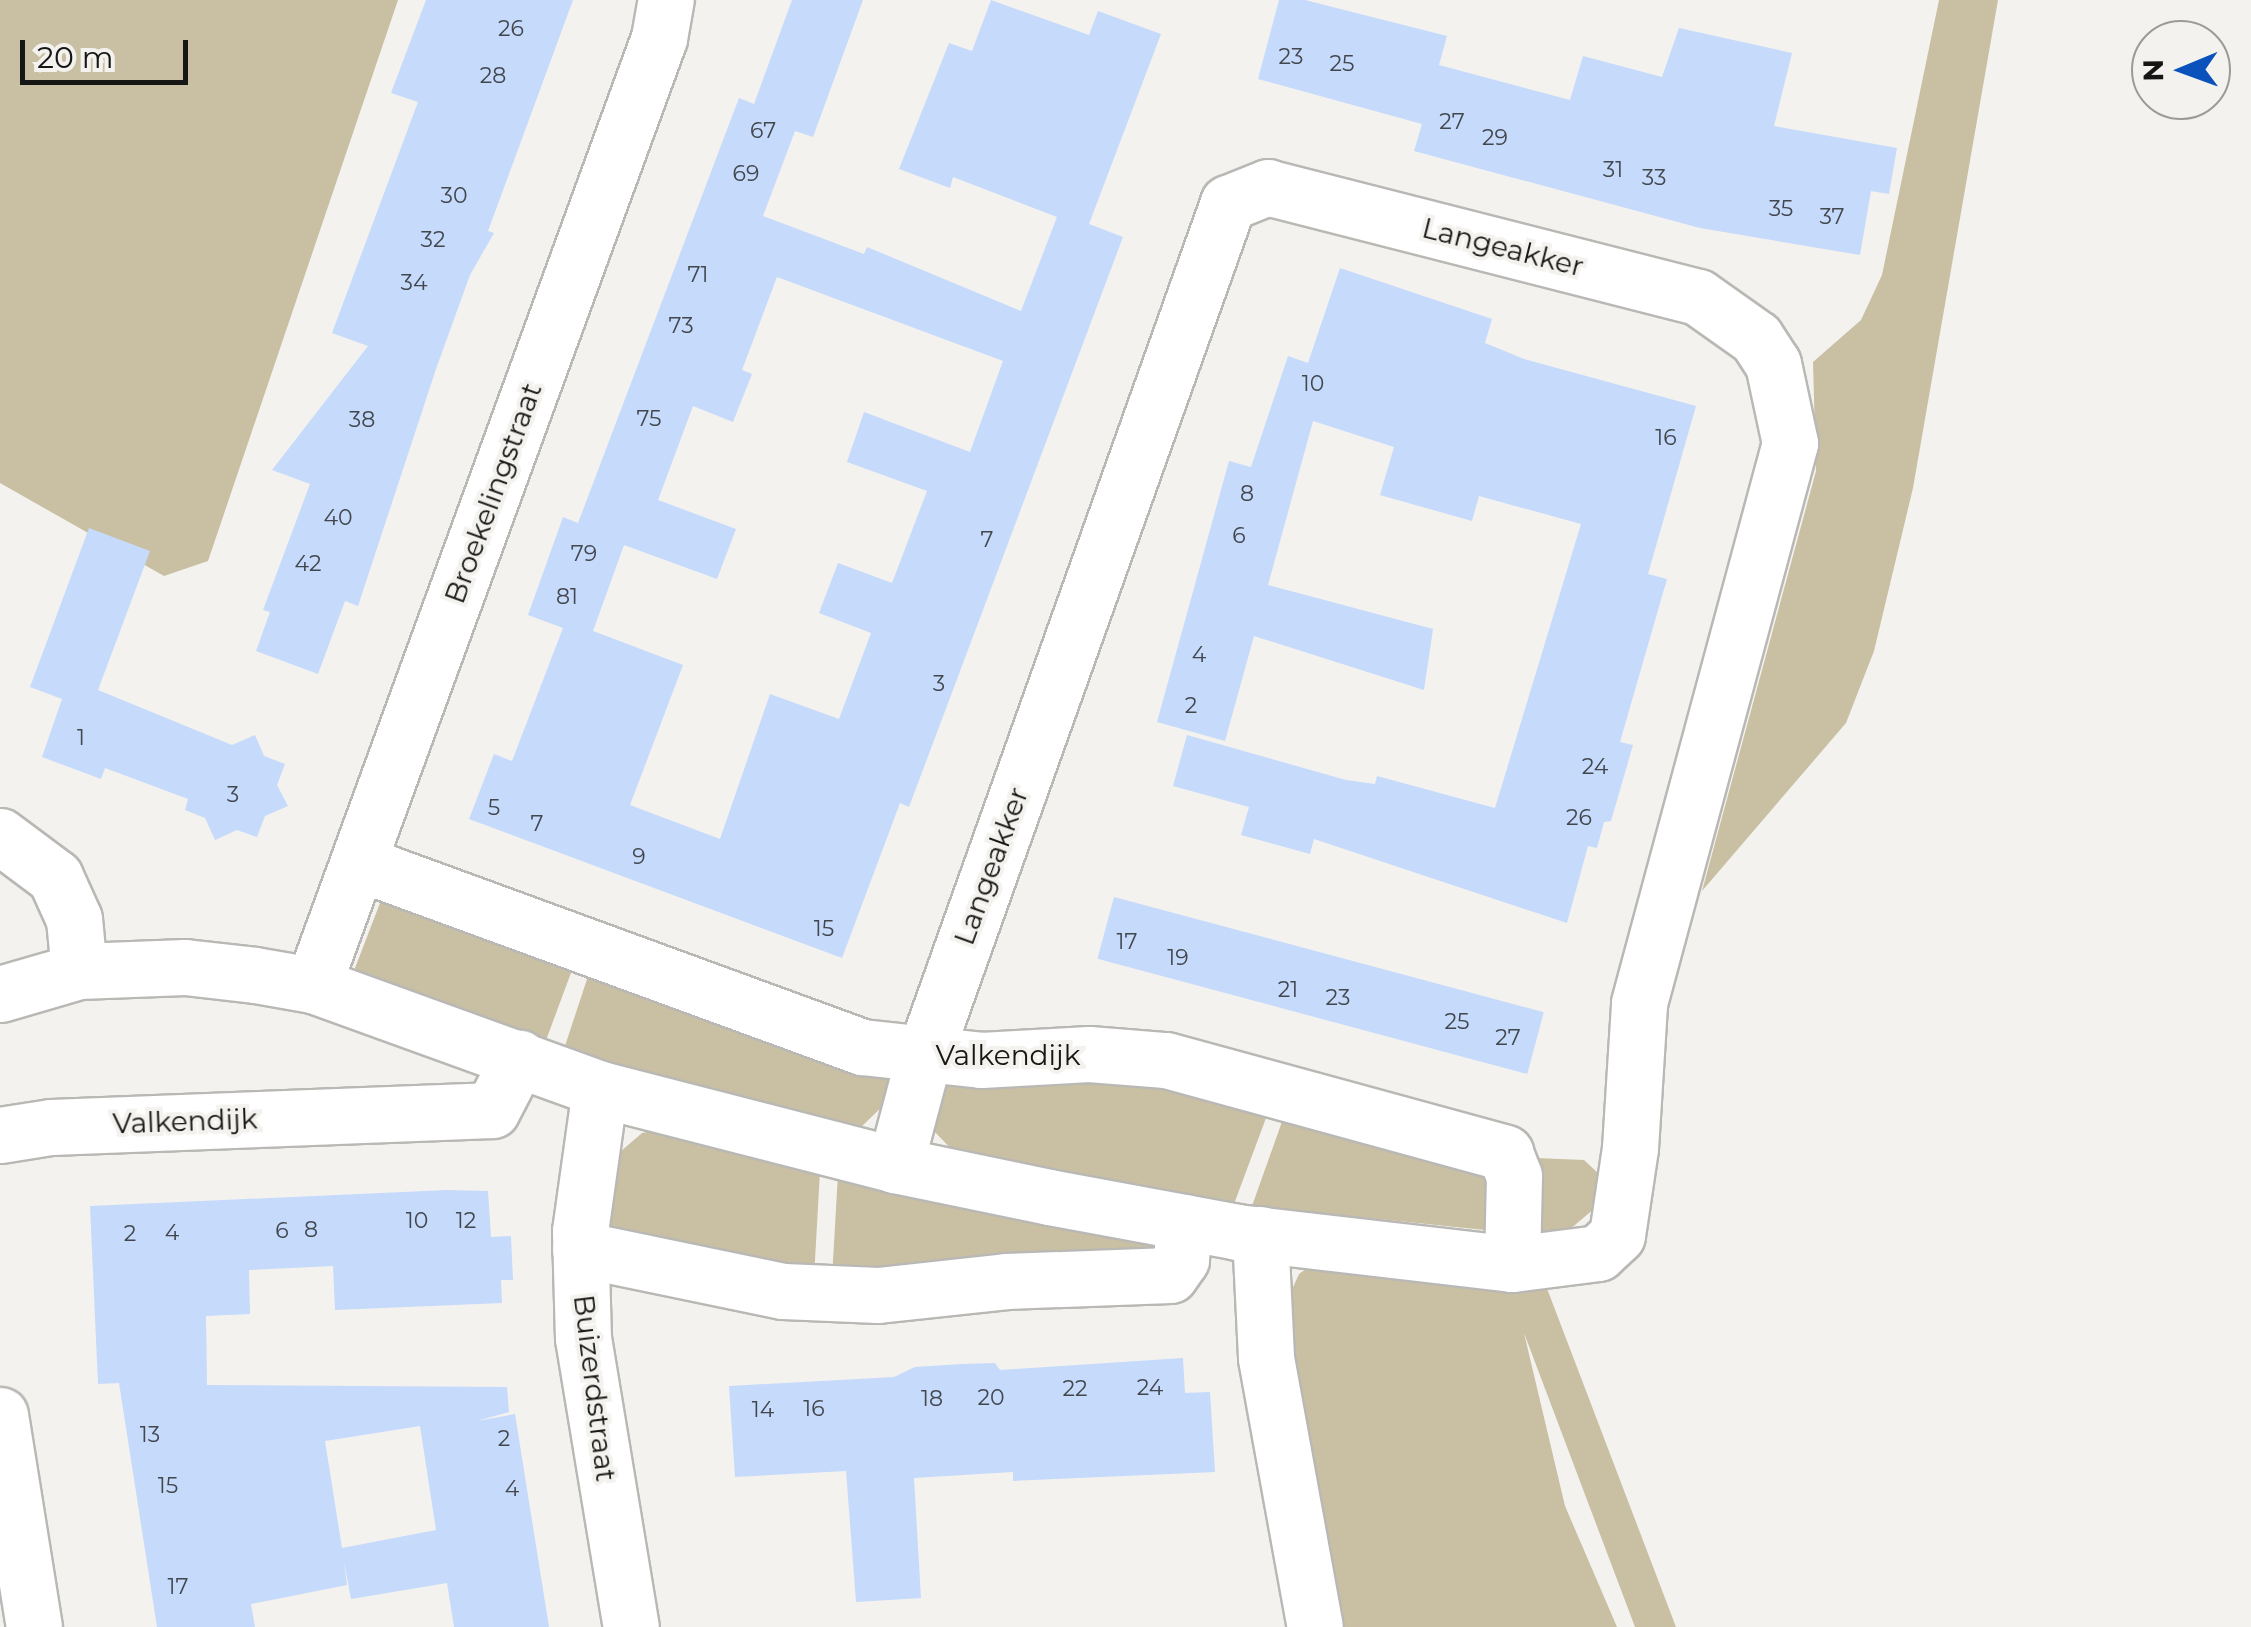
<!DOCTYPE html>
<html>
<head>
<meta charset="utf-8">
<style>
	body { margin:0 }
	#map { position:relative; width:2251px; height:1627px; overflow:hidden; background:#f3f2ef; font-family:Montserrat,sans-serif }
	div>[style] { position:absolute }
	.green>* { inset:0; background:#c9bfa3 }
	.building>* { inset:0; background:#c6dafb; transform-origin:0 0 }
	.roads { filter:drop-shadow(2px 0 #b9b8b5) drop-shadow(-2px 0 #b9b8b5) drop-shadow(0 2px #b9b8b5) drop-shadow(0 -2px #b9b8b5) }
	.minor>* { height:55px; margin:-27.5px; padding:0 27.5px; transform-origin:27.5px; border-radius:27.5px; background:#fff }
	span { translate:-50% -50%; white-space:nowrap; text-align:center; line-height:1.15; -webkit-text-stroke:8px #f3f2ef; paint-order:stroke }
	.number-label { font-size:22px; color:#42474e }
	.number-label span { -webkit-text-stroke-width:0 }
	.street-label { font-size:28px; color:#161615 }
	.north { position:absolute; left:2131px; top:20px; width:100px; height:100px; box-sizing:border-box; background:#f3f2ef; border:2px solid #9b9a98; border-radius:50%; rotate:269deg; font-size:28px; font-weight:700; line-height:40px; text-align:center; color:#161615 }
	.north::after { content:''; display:block; margin:auto; width:35px; height:45px; background:#0a51bc; clip-path:polygon(50% 0,100% 100%,50% 72%,0 100%) }
	.scale { position:absolute; left:20px; top:40px; width:168px; height:45px; box-sizing:border-box; border:5px solid #161615; border-top:0; padding-left:12px; font-size:30px; line-height:35px; white-space:nowrap; color:#161615; -webkit-text-stroke:8px #f3f2ef; paint-order:stroke }
</style>
</head>
<body>
<div id="map">
	<div class="green">
		<i style="clip-path:polygon(0 0,398px 0,208px 561px,164px 576px,0 483px)"></i>
		<i style="clip-path:polygon(1939px 0,1998px 0,1913px 488px,1874px 651px,1846px 723px,1702px 891px,1816px 471px,1813px 362px,1861px 320px,1882px 275px)"></i>
		<i style="clip-path:polygon(385px 890px,575px 962px,545px 1043px,362px 978px,355px 968px)"></i>
		<i style="clip-path:polygon(591px 967px,893px 1080px,886px 1103px,860px 1128px,563px 1052px)"></i>
		<i style="clip-path:polygon(1133px 1072px,1269px 1110px,1234px 1204px,957px 1155px,933px 1130px,939px 1074px)"></i>
		<i style="clip-path:polygon(1284px 1116px,1486px 1171px,1494px 1231px,1252px 1206px)"></i>
		<i style="clip-path:polygon(663px 1129px,820px 1171px,814px 1278px,609px 1229px,620px 1152px,642px 1133px)"></i>
		<i style="clip-path:polygon(1536px 1158px,1584px 1160px,1598px 1173px,1595px 1208px,1569px 1230px,1532px 1232px)"></i>
		<i style="clip-path:polygon(838px 1174px,1162px 1240px,1161px 1250px,832px 1278px)"></i>
		<i style="clip-path:polygon(1318px 1260px,1543px 1278px,1676px 1627px,1635px 1627px,1524px 1333px,1565px 1506px,1617px 1627px,1335px 1627px,1291px 1343px,1289px 1296px,1299px 1274px)"></i>
	</div>
	<div class="building">
		<i style="clip-path:polygon(426px 0,573px 0,488px 231px,494px 233px,470px 275px,436px 369px,358px 606px,345px 601px,318px 674px,256px 651px,270px 612px,263px 610px,310px 484px,272px 470px,368px 346px,332px 333px,418px 102px,391px 93px)"></i>
		<i style="clip-path:polygon(evenodd,792px 0,863px 0,813px 137px,795px 131px,763px 216px,864px 254px,867px 247px,1021px 311px,1057px 217px,953px 177px,950px 188px,899px 169px,949px 43px,972px 51px,991px 0,1089px 35px,1098px 11px,1161px 34px,1089px 224px,1123px 237px,909px 807px,900px 803px,842px 958px,469px 819px,494px 754px,512px 761px,563px 628px,528px 615px,563px 517px,578px 523px,739px 98px,754px 104px,792px 0,777px 277px,1003px 361px,970px 452px,864px 412px,847px 462px,927px 491px,892px 583px,838px 563px,819px 613px,871px 633px,839px 719px,770px 694px,720px 839px,630px 805px,683px 665px,593px 631px,624px 545px,717px 579px,736px 529px,658px 500px,693px 406px,733px 422px,752px 374px,742px 370px,777px 277px)"></i>
		<i style="clip-path:polygon(1279px 0,1305px 0,1447px 36px,1439px 65px,1570px 100px,1583px 56px,1662px 77px,1679px 28px,1792px 53px,1774px 126px,1897px 148px,1889px 194px,1871px 191px,1860px 255px,1700px 228px,1414px 151px,1422px 124px,1258px 79px)"></i>
		<i style="clip-path:polygon(1340px 268px,1492px 319px,1485px 343px,1524px 359px,1696px 406px,1648px 574px,1667px 579px,1620px 742px,1633px 745px,1611px 821px,1604px 822px,1597px 848px,1588px 846px,1567px 923px,1314px 839px,1310px 854px,1241px 835px,1249px 807px,1173px 786px,1187px 735px,1346px 780px,1375px 784px,1377px 776px,1495px 808px,1581px 524px,1479px 496px,1472px 521px,1380px 495px,1394px 447px,1313px 421px,1268px 585px,1433px 629px,1424px 690px,1254px 636px,1225px 741px,1157px 722px,1229px 461px,1251px 467px,1288px 356px,1308px 363px)"></i>
		<i style="clip-path:polygon(89px 528px,150px 551px,98px 690px,232px 745px,255px 735px,264px 756px,285px 764px,277px 785px,288px 806px,265px 816px,257px 837px,237px 830px,215px 840px,205px 818px,185px 810px,188px 799px,105px 768px,101px 779px,42px 757px,62px 699px,30px 687px)"></i>
		<i style="left:1114px;top:897px;width:445px;height:64px;rotate:15deg"></i>
		<i style="clip-path:polygon(evenodd,447px 1190px,488px 1191px,491px 1237px,511px 1236px,513px 1280px,501px 1280px,502px 1303px,335px 1310px,333px 1266px,249px 1270px,250px 1314px,206px 1316px,207px 1385px,507px 1387px,509px 1412px,477px 1421px,515px 1414px,549px 1627px,454px 1627px,447px 1583px,351px 1599px,344px 1561px,347px 1585px,251px 1604px,255px 1627px,157px 1627px,119px 1383px,98px 1384px,90px 1206px,447px 1190px,420px 1426px,436px 1530px,342px 1548px,325px 1441px,420px 1426px)"></i>
		<i style="clip-path:polygon(1183px 1358px,1185px 1393px,1210px 1392px,1215px 1472px,1013px 1481px,1013px 1472px,914px 1478px,921px 1598px,856px 1602px,846px 1471px,735px 1477px,729px 1386px,894px 1377px,915px 1367px,962px 1364px,995px 1363px,1000px 1370px)"></i>
	</div>
	<div class="roads">
		<div class="minor">
			<i style="left:0;top:836px;width:69px;rotate:36.7deg"></i>
			<i style="left:55px;top:877px;width:46px;rotate:65.7deg"></i>
			<i style="left:74px;top:919px;width:52px;rotate:84.5deg"></i>
			<i style="left:359px;top:863px;width:536px;rotate:20.09deg"></i>
			<i style="left:862px;top:1047px;width:120px;rotate:6.2deg"></i>
			<i style="left:981px;top:1060px;width:108px;rotate:-3.2deg"></i>
			<i style="left:1089px;top:1054px;width:77px;rotate:4.5deg"></i>
			<i style="left:1166px;top:1060px;width:352px;rotate:15.3deg"></i>
			<i style="left:1505px;top:1153px;width:25px;rotate:69deg"></i>
			<i style="left:1514px;top:1176px;width:88px;rotate:91.3deg"></i>
			<i style="left:313px;top:985px;width:1008px;rotate:-69.93deg"></i>
			<i style="left:659px;top:38px;width:39px;rotate:-80deg"></i>
			<i style="left:0;top:994px;width:82px;rotate:-16.2deg"></i>
			<i style="left:79px;top:971px;width:106px;rotate:-2.2deg"></i>
			<i style="left:185px;top:967px;width:70px;rotate:6.5deg"></i>
			<i style="left:255px;top:975px;width:59px;rotate:9.8deg"></i>
			<i style="left:313px;top:985px;width:305px;rotate:19.9deg"></i>
			<i style="left:600px;top:1089px;width:305px;rotate:14.4deg"></i>
			<i style="left:895px;top:1165px;width:157px;rotate:11.7deg"></i>
			<i style="left:1049px;top:1197px;width:191px;rotate:10.5deg"></i>
			<i style="left:1237px;top:1232px;width:277px;rotate:6.6deg"></i>
			<i style="left:1512px;top:1264px;width:87px;rotate:-7.3deg"></i>
			<i style="left:1598px;top:1253px;width:26px;rotate:-43deg"></i>
			<i style="left:1617px;top:1235px;width:88px;rotate:-81.5deg"></i>
			<i style="left:1630px;top:1148px;width:145px;rotate:-86.4deg"></i>
			<i style="left:1639px;top:1003px;width:580px;rotate:-74.91deg"></i>
			<i style="left:1790px;top:443px;width:81px;rotate:-102.1deg"></i>
			<i style="left:1773px;top:364px;width:31px;rotate:-123deg"></i>
			<i style="left:1756px;top:338px;width:71px;rotate:-144.7deg"></i>
			<i style="left:1698px;top:297px;width:444px;rotate:-165.7deg"></i>
			<i style="left:1268px;top:187px;width:43px;rotate:158.2deg"></i>
			<i style="left:1228px;top:203px;width:906px;rotate:109.62deg"></i>
			<i style="left:924px;top:1056px;width:113px;rotate:104.9deg"></i>
			<i style="left:600px;top:1089px;width:143px;rotate:98deg"></i>
			<i style="left:580px;top:1231px;width:107px;rotate:88.4deg"></i>
			<i style="left:583px;top:1338px;width:293px;rotate:80.6deg"></i>
			<i style="left:0;top:1135px;width:52px;rotate:-8.9deg"></i>
			<i style="left:51px;top:1127px;width:441px;rotate:-2.2deg"></i>
			<i style="left:492px;top:1110px;width:59px;rotate:-62.6deg"></i>
			<i style="left:1260px;top:1234px;width:124px;rotate:87.2deg"></i>
			<i style="left:1266px;top:1358px;width:273px;rotate:79.7deg"></i>
			<i style="left:580px;top:1249px;width:207px;rotate:11.7deg"></i>
			<i style="left:783px;top:1291px;width:95px;rotate:2.4deg"></i>
			<i style="left:878px;top:1295px;width:129px;rotate:-6.2deg"></i>
			<i style="left:1006px;top:1281px;width:164px;rotate:-2.1deg"></i>
			<i style="left:1170px;top:1275px;width:19px;rotate:-55deg"></i>
			<i style="left:1181px;top:1259px;width:37px;rotate:-85deg"></i>
			<i style="left:0;top:1415px;width:215px;rotate:80.9deg"></i>
		</div>
	</div>
	<div class="number-label">
		<span style="left:511px;top:29px">26</span>
		<span style="left:1291px;top:57px">23</span>
		<span style="left:1342px;top:64px">25</span>
		<span style="left:493px;top:76px">28</span>
		<span style="left:1452px;top:122px">27</span>
		<span style="left:763px;top:131px">67</span>
		<span style="left:1495px;top:138px">29</span>
		<span style="left:1613px;top:170px">31</span>
		<span style="left:746px;top:174px">69</span>
		<span style="left:1654px;top:178px">33</span>
		<span style="left:454px;top:196px">30</span>
		<span style="left:1781px;top:209px">35</span>
		<span style="left:1832px;top:217px">37</span>
		<span style="left:433px;top:240px">32</span>
		<span style="left:698px;top:275px">71</span>
		<span style="left:414px;top:283px">34</span>
		<span style="left:681px;top:326px">73</span>
		<span style="left:1313px;top:384px">10</span>
		<span style="left:649px;top:419px">75</span>
		<span style="left:362px;top:420px">38</span>
		<span style="left:1666px;top:438px">16</span>
		<span style="left:1247px;top:494px">8</span>
		<span style="left:338px;top:518px">40</span>
		<span style="left:1239px;top:536px">6</span>
		<span style="left:987px;top:540px">7</span>
		<span style="left:584px;top:554px">79</span>
		<span style="left:308px;top:564px">42</span>
		<span style="left:567px;top:597px">81</span>
		<span style="left:1199px;top:655px">4</span>
		<span style="left:939px;top:684px">3</span>
		<span style="left:1191px;top:706px">2</span>
		<span style="left:81px;top:738px">1</span>
		<span style="left:1595px;top:767px">24</span>
		<span style="left:233px;top:795px">3</span>
		<span style="left:494px;top:808px">5</span>
		<span style="left:1579px;top:818px">26</span>
		<span style="left:537px;top:824px">7</span>
		<span style="left:639px;top:857px">9</span>
		<span style="left:824px;top:929px">15</span>
		<span style="left:1127px;top:942px">17</span>
		<span style="left:1178px;top:958px">19</span>
		<span style="left:1288px;top:990px">21</span>
		<span style="left:1338px;top:998px">23</span>
		<span style="left:1457px;top:1022px">25</span>
		<span style="left:1508px;top:1038px">27</span>
		<span style="left:417px;top:1221px">10</span>
		<span style="left:466px;top:1221px">12</span>
		<span style="left:311px;top:1230px">8</span>
		<span style="left:282px;top:1231px">6</span>
		<span style="left:172px;top:1233px">4</span>
		<span style="left:130px;top:1234px">2</span>
		<span style="left:1150px;top:1388px">24</span>
		<span style="left:1075px;top:1389px">22</span>
		<span style="left:991px;top:1398px">20</span>
		<span style="left:932px;top:1399px">18</span>
		<span style="left:814px;top:1409px">16</span>
		<span style="left:763px;top:1410px">14</span>
		<span style="left:150px;top:1435px">13</span>
		<span style="left:504px;top:1439px">2</span>
		<span style="left:168px;top:1486px">15</span>
		<span style="left:512px;top:1489px">4</span>
		<span style="left:178px;top:1587px">17</span>
	</div>
	<div class="street-label">
		<span style="left:1503px;top:247px;rotate:14deg">Langeakker</span>
		<span style="left:493px;top:493px;rotate:-70deg">Broekelingstraat</span>
		<span style="left:991px;top:866px;rotate:-70deg">Langeakker</span>
		<span style="left:1008px;top:1055px">Valkendijk</span>
		<span style="left:185px;top:1121px;rotate:-2deg">Valkendijk</span>
		<span style="left:595px;top:1388px;rotate:83deg">Buizerdstraat</span>
	</div>
	<div class="north">N</div>
	<div class="scale">20 m</div>
</div>
</body>
</html>
